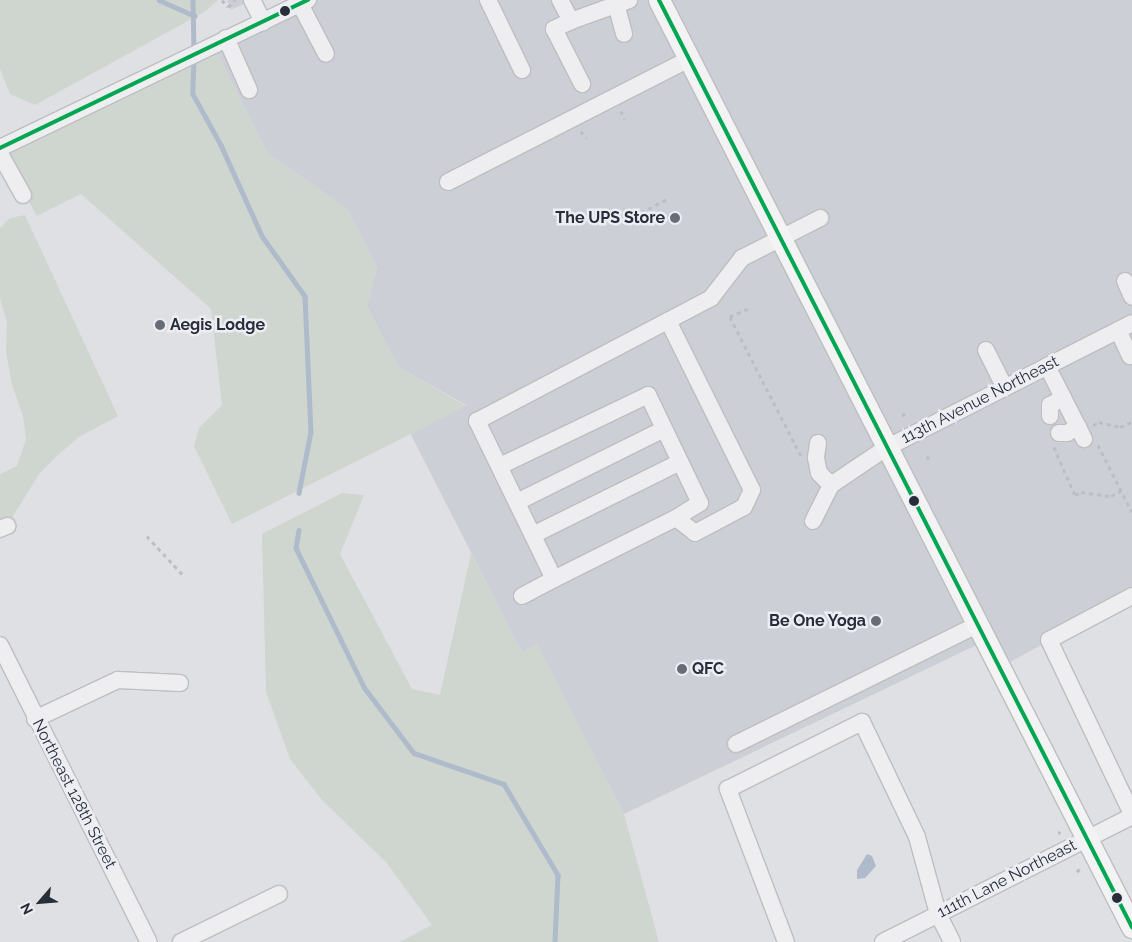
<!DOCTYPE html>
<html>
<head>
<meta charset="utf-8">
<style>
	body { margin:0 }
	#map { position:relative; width:1132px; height:942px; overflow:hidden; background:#dfe0e3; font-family:Raleway,sans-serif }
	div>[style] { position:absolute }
	.built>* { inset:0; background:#cdcfd6 }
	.green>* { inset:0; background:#cfd6cf }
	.water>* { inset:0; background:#afbbcb }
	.stream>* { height:4.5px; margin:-2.25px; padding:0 2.25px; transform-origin:2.25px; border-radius:2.25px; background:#afbbcb }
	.path>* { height:2.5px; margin-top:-1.25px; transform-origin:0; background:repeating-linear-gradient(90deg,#bdbec3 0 4px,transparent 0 8px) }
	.roads { filter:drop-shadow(1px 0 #bdbec1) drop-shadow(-1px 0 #bdbec1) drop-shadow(0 1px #bdbec1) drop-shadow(0 -1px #bdbec1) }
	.minor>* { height:16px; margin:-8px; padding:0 8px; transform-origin:8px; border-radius:8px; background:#eeeef0 }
	.major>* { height:21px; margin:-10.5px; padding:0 10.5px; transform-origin:10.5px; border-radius:10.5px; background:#f3f3f4 }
	.bus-1>* { height:4px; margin:-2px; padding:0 2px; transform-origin:2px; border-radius:2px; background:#00a651 }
	.dots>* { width:14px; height:14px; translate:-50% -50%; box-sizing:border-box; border:2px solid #eceef3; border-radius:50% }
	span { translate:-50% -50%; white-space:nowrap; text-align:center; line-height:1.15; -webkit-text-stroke:5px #eceef3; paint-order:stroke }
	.poi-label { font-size:16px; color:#282d3a; font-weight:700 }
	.right { translate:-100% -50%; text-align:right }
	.left { translate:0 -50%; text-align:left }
	.street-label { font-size:16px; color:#282d3a }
	.north { position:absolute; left:15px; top:877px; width:50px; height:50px; -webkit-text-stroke:4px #eceef3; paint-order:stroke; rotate:243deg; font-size:14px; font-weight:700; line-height:20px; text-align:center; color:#282d3a }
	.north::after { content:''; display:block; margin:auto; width:18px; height:22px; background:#282d3a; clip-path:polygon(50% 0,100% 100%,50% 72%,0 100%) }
</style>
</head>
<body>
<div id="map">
	<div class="built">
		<i style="clip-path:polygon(227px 0,252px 0,231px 10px)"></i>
		<i style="clip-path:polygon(305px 0,1132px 0,1132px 596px,999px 668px,985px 641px,624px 814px,537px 645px,522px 652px,410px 433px,466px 405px,398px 367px,367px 306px,377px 267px,347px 209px,267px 153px,213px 45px)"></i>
	</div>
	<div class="green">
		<i style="clip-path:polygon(0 0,218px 0,206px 11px,35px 105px,10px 94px,0 69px)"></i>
		<i style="clip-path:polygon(213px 45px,267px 153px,347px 209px,377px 267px,367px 306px,398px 367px,466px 406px,232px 524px,194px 446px,199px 428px,222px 405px,211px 309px,81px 194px,37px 216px,0 148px)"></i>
		<i style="clip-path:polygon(25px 215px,118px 416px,79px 437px,59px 454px,39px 474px,7px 526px,0 529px,0 474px,17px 466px,26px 439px,23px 416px,12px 385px,6px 352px,7px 322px,0 299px,0 228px,10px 218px)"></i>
		<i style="clip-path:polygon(342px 493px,364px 495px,340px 554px,412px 689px,440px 695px,471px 553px,522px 652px,537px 644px,624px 814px,659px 942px,399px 942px,432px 925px,386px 862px,323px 801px,290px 759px,266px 692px,262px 534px)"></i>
	</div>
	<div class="water">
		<i style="clip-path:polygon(867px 854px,872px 856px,876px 866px,865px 878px,857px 879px,857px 870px)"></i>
	</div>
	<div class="stream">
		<i style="left:159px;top:0;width:39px;rotate:24deg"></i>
		<i style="left:193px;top:0;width:50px;rotate:88.9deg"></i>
		<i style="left:194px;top:58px;width:36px;rotate:92deg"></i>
		<i style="left:193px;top:94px;width:58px;rotate:61.2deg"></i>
		<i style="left:221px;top:145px;width:100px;rotate:65.7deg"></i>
		<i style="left:262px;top:236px;width:74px;rotate:54.4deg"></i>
		<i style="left:305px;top:296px;width:136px;rotate:87.5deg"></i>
		<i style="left:311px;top:432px;width:62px;rotate:101.1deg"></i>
		<i style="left:299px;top:530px;width:18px;rotate:99deg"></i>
		<i style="left:296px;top:548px;width:155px;rotate:63.9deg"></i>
		<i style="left:364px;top:687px;width:83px;rotate:52.9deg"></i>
		<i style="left:414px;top:753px;width:95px;rotate:19deg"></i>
		<i style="left:504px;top:784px;width:106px;rotate:59.3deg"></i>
		<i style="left:558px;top:875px;width:67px;rotate:92.6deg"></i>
	</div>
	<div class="path">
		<i style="left:222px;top:0;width:9px;rotate:49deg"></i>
		<i style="left:228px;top:7px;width:10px;rotate:-45deg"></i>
		<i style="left:621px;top:111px;width:9px;rotate:63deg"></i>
		<i style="left:581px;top:131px;width:9px;rotate:54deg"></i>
		<i style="left:627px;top:220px;width:47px;rotate:-27.6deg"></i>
		<i style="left:748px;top:309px;width:20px;rotate:156deg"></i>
		<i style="left:730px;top:317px;width:156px;rotate:62.9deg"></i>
		<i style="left:902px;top:416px;width:6px;rotate:-45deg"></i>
		<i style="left:1093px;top:425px;width:7px;rotate:-27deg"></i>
		<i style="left:1099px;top:422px;width:22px;rotate:13deg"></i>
		<i style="left:1120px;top:427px;width:13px;rotate:-23deg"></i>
		<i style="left:1098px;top:445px;width:75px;rotate:63.1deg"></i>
		<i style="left:1054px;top:447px;width:52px;rotate:66.4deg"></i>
		<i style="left:1075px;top:495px;width:7px;rotate:-27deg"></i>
		<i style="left:1081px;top:492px;width:30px;rotate:8deg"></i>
		<i style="left:1111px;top:496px;width:11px;rotate:-27deg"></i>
		<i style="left:927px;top:456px;width:7px;rotate:56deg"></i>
		<i style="left:147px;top:536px;width:56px;rotate:47.2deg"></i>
		<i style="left:1058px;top:832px;width:3px;rotate:18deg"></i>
		<i style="left:1077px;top:872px;width:4px;rotate:-56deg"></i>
	</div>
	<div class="roads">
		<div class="minor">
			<i style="left:252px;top:0;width:25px;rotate:63deg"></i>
			<i style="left:488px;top:0;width:78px;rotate:64.1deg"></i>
			<i style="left:560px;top:0;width:24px;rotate:62deg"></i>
			<i style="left:571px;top:21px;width:62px;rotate:-19.9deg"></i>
			<i style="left:615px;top:0;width:35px;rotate:75deg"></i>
			<i style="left:300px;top:4px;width:56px;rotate:62.5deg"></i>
			<i style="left:571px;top:21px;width:19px;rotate:155deg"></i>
			<i style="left:554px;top:29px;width:62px;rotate:63deg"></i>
			<i style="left:226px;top:38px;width:57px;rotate:66.1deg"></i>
			<i style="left:0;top:148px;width:342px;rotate:-25.7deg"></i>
			<i style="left:0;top:154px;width:47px;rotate:60.7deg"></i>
			<i style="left:448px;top:182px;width:271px;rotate:-27deg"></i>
			<i style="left:1125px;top:281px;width:17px;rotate:66deg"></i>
			<i style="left:1118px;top:330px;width:29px;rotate:65deg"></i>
			<i style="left:986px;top:350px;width:42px;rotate:63.4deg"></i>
			<i style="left:1047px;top:366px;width:82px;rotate:63.1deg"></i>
			<i style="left:1050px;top:416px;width:11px;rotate:-90deg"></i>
			<i style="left:1050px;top:405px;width:15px;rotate:-28deg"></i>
			<i style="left:1059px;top:433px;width:8px"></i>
			<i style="left:1067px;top:433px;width:13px;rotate:-29deg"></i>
			<i style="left:818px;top:443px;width:15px;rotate:98deg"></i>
			<i style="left:816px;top:458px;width:15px;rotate:79deg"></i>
			<i style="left:819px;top:473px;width:17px;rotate:45deg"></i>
			<i style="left:500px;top:466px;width:164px;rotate:-25.6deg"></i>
			<i style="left:648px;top:395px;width:120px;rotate:64.3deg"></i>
			<i style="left:700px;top:503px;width:28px;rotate:148deg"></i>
			<i style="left:517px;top:502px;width:164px;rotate:-26.4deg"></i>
			<i style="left:813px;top:521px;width:40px;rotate:-63.4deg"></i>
			<i style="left:831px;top:485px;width:66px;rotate:-33.9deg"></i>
			<i style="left:886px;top:448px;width:276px;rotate:-26.9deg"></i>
			<i style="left:0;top:529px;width:8px;rotate:-23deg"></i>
			<i style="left:533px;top:535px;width:164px;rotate:-26.4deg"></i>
			<i style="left:554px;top:579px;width:136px;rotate:-26.6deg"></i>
			<i style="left:676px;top:518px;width:24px;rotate:38deg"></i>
			<i style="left:695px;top:533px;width:55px;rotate:-28deg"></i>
			<i style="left:744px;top:507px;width:19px;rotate:-65deg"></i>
			<i style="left:752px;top:490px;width:189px;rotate:-116.4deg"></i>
			<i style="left:522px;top:596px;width:36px;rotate:-28deg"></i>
			<i style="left:554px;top:579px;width:176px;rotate:-116deg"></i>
			<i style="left:477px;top:421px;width:264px;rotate:-27.7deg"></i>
			<i style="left:711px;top:298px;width:51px;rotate:-52.2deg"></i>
			<i style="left:742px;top:258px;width:88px;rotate:-27.1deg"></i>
			<i style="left:1132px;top:596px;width:94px;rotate:152.1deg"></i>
			<i style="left:1049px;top:640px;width:193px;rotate:64.5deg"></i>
			<i style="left:0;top:645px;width:332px;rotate:63.4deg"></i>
			<i style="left:35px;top:719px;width:92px;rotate:-25.2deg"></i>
			<i style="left:118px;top:680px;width:62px;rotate:2.8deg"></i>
			<i style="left:736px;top:744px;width:269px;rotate:-26.3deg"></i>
			<i style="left:181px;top:942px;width:109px;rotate:-26.1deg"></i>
			<i style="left:786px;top:942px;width:164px;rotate:-110.8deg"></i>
			<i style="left:728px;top:789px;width:150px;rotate:-26.6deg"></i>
			<i style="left:862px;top:722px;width:127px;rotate:64.4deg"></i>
			<i style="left:917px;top:837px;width:80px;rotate:74.7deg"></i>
			<i style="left:938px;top:914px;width:31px;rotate:63deg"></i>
			<i style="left:883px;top:942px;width:279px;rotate:-26.8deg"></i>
		</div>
		<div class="major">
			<i style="left:659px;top:0;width:1041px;rotate:62.97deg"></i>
		</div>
	</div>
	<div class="bus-1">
		<i style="left:659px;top:0;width:1041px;rotate:62.97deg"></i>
		<i style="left:0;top:148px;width:342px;rotate:-25.7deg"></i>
	</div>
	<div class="dots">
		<i style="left:285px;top:11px;background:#282d3a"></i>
		<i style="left:675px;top:218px;background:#686c75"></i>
		<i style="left:160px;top:325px;background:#686c75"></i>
		<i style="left:914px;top:501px;background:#282d3a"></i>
		<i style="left:876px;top:621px;background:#686c75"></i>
		<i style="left:682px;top:669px;background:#686c75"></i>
		<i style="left:1117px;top:898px;background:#282d3a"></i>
	</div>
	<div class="poi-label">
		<span class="right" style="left:665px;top:218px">The UPS Store</span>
		<span class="left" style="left:170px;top:325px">Aegis Lodge</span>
		<span class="right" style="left:866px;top:621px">Be One Yoga</span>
		<span class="left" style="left:692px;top:669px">QFC</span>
	</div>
	<div class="street-label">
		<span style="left:980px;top:400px;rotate:-27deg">113th Avenue Northeast</span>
		<span style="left:74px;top:794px;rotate:63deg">Northeast 128th Street</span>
		<span style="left:1007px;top:879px;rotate:-27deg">111th Lane Northeast</span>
	</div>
	<div class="north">N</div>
</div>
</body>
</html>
